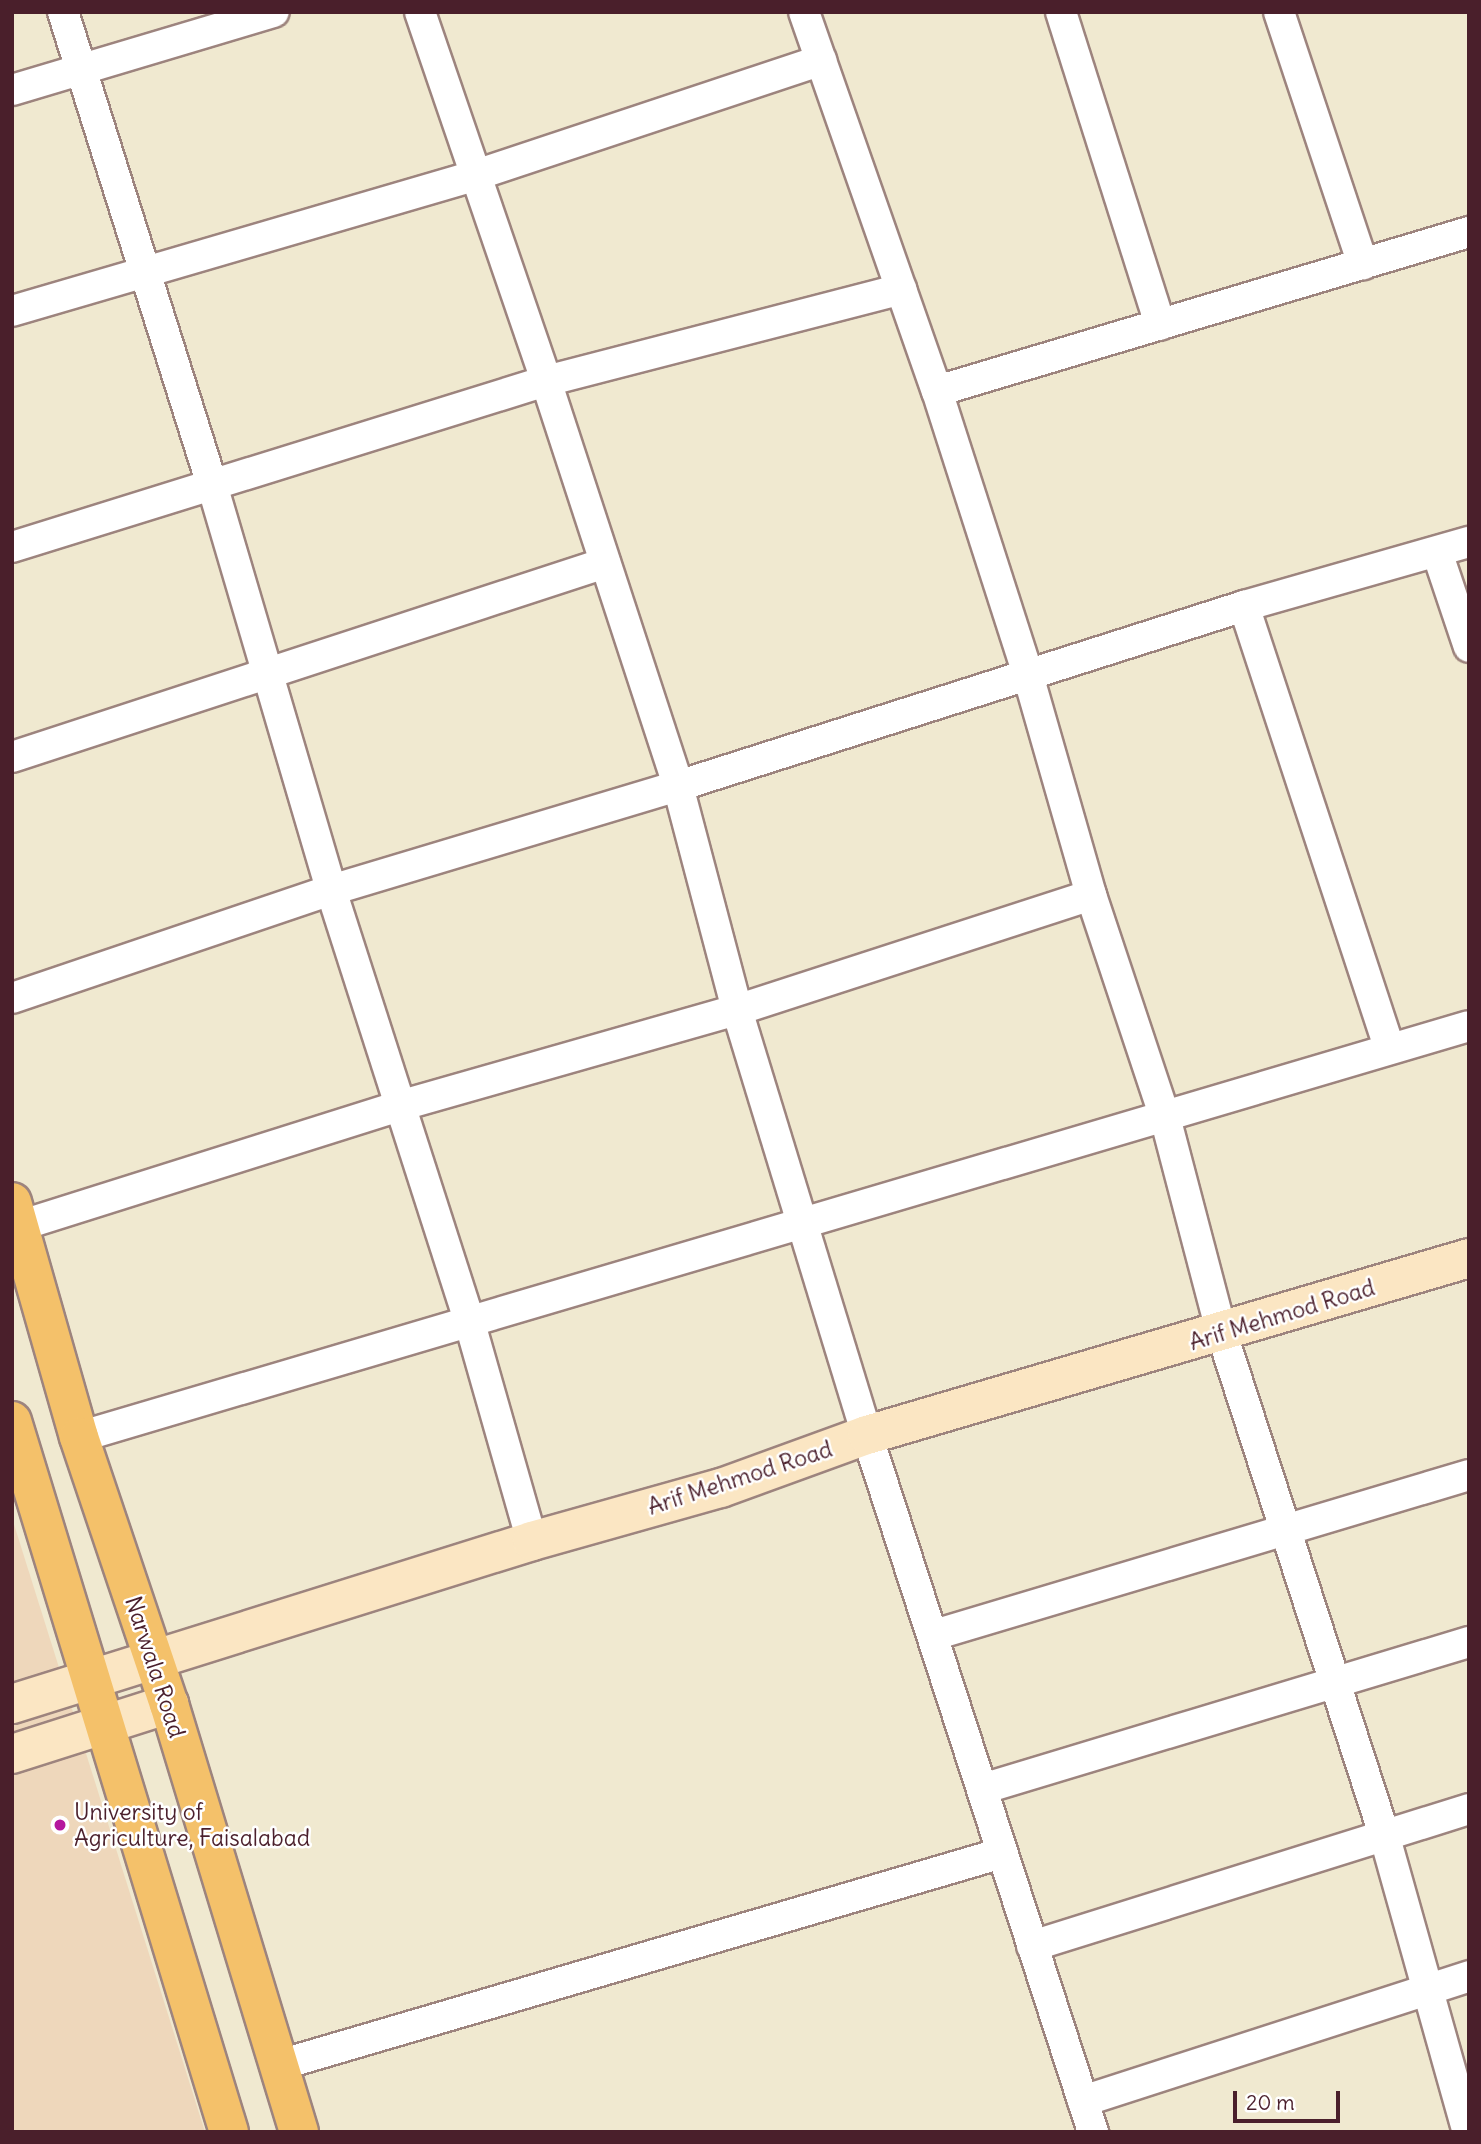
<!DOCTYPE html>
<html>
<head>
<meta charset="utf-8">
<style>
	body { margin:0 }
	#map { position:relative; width:1481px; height:2144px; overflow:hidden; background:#f0e9d0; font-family:Delius,sans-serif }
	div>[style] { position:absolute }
	.built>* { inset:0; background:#eed7bb }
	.roads { filter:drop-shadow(2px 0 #9d847e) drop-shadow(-2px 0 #9d847e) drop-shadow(0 2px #9d847e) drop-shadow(0 -2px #9d847e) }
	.street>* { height:30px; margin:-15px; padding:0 15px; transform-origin:15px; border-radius:15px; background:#fff }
	.secondary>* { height:38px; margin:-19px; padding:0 19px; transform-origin:19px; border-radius:19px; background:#fbe6c3 }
	.primary>* { height:38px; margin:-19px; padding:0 19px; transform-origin:19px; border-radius:19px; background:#f4c16a }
	.dots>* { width:19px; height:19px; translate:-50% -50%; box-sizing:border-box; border:4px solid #fff; border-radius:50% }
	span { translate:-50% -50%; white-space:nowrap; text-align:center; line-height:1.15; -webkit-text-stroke:5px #fff; paint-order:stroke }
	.street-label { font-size:23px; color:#4a1f2b }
	.poi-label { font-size:23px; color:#4a1f2b }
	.left { translate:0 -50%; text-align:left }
	.frame { position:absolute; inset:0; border:14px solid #4a1f2b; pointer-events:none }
	.scale { position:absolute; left:1233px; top:2091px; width:107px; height:32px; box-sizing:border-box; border:4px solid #4a1f2b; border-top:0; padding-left:9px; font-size:21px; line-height:24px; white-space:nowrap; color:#4a1f2b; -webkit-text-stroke:5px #fff; paint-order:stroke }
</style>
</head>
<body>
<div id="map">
	<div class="built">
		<i style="clip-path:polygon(12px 1518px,205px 2132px,12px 2132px)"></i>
	</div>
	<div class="roads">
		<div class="street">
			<i style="left:63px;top:12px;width:499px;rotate:72.5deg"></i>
			<i style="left:213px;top:488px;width:419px;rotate:73.6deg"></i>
			<i style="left:331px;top:890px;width:452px;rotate:72.2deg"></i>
			<i style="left:469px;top:1320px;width:230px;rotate:74.1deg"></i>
			<i style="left:420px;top:12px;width:390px;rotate:71.1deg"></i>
			<i style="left:546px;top:381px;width:426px;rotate:71.9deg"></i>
			<i style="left:678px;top:786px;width:232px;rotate:75.2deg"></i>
			<i style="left:737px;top:1010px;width:444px;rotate:73deg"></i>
			<i style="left:867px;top:1435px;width:733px;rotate:72.03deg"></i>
			<i style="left:804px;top:12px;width:402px;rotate:70.7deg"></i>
			<i style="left:937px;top:391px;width:298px;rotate:72.2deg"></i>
			<i style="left:1028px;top:675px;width:229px;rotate:74deg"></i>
			<i style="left:1091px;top:895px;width:234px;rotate:71.6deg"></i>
			<i style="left:1165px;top:1117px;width:224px;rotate:75.3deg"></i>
			<i style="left:1222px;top:1334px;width:526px;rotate:72.05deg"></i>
			<i style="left:1384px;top:1834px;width:310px;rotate:74.3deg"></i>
			<i style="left:1061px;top:12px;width:328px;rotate:72.4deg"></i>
			<i style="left:1279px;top:12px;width:266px;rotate:71.6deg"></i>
			<i style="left:12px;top:90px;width:273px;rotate:-16.6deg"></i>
			<i style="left:12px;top:311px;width:480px;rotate:-16.3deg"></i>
			<i style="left:473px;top:176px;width:367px;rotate:-18.4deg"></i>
			<i style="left:937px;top:391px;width:555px;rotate:-16.64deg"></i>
			<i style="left:12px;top:547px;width:559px;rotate:-17.27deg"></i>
			<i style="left:546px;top:381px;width:367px;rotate:-14.5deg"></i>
			<i style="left:1437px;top:552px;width:100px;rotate:71.4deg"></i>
			<i style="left:1244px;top:606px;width:466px;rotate:71.8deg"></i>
			<i style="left:12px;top:757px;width:624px;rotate:-18.12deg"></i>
			<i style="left:12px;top:998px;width:337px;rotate:-18.7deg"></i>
			<i style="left:331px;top:890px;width:362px;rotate:-16.7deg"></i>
			<i style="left:678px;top:786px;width:594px;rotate:-17.64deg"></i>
			<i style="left:1244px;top:606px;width:234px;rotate:-15.9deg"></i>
			<i style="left:19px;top:1226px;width:398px;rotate:-17.5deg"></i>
			<i style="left:399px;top:1106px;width:351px;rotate:-15.9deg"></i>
			<i style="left:737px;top:1010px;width:372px;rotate:-18deg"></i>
			<i style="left:79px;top:1437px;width:1449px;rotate:-16.47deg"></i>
			<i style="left:934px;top:1635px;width:558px;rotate:-16.65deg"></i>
			<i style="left:982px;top:1789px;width:509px;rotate:-16.8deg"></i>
			<i style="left:1032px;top:1946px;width:458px;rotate:-17.4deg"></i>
			<i style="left:276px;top:2066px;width:757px;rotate:-16.35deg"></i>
			<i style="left:1083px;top:2101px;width:406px;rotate:-17.9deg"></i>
		</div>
		<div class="secondary">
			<i style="left:12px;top:1704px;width:545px;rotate:-17.4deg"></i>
			<i style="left:532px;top:1541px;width:196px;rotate:-15.7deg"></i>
			<i style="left:721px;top:1488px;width:155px;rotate:-20deg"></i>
			<i style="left:867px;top:1435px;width:627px;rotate:-16.38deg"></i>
			<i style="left:12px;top:1754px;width:165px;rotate:-17.7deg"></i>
		</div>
		<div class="primary">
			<i style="left:12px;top:1202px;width:244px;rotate:74.1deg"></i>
			<i style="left:79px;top:1437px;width:282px;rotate:71.4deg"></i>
			<i style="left:169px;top:1704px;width:447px;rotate:73.1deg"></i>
			<i style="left:12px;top:1421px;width:743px;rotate:73.03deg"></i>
		</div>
	</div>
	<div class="dots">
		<i style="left:60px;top:1825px;background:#b5179e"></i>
	</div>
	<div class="street-label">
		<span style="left:1282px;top:1315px;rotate:-17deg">Arif Mehmod Road</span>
		<span style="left:740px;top:1478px;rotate:-18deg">Arif Mehmod Road</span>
		<span style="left:155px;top:1667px;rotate:72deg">Narwala Road</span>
	</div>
	<div class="poi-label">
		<span class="left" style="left:74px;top:1825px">University of<br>Agriculture, Faisalabad</span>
	</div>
	<div class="frame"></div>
	<div class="scale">20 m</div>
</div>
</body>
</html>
